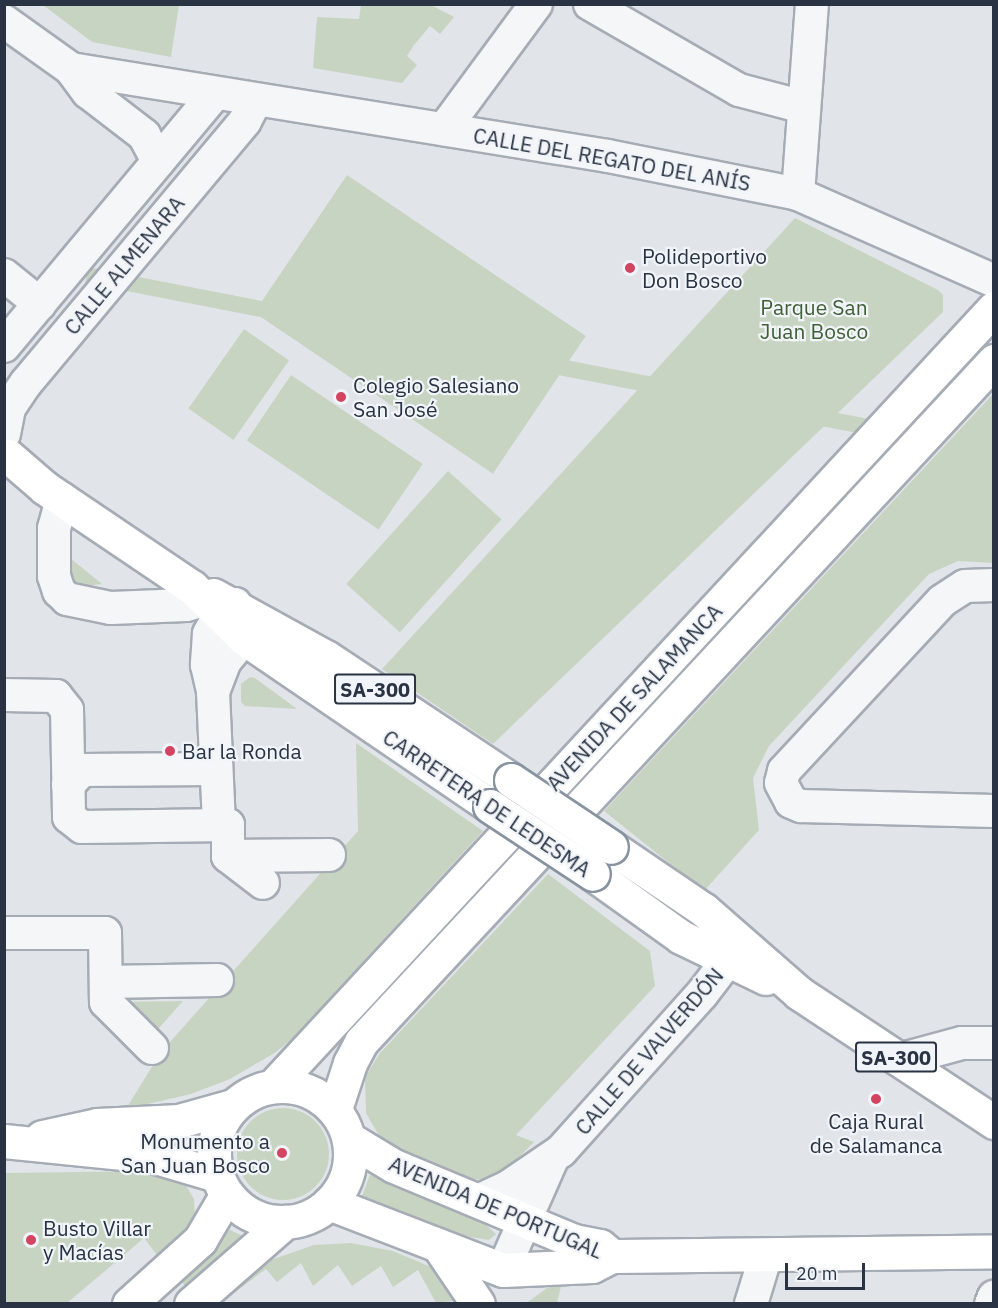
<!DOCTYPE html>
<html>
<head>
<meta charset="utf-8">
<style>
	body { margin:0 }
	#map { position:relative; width:998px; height:1308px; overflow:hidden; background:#e1e5ea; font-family:"IBM Plex Sans",sans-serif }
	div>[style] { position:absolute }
	.green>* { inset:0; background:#c8d4c2; transform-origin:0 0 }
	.round { border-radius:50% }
	.roads { filter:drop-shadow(2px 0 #a6acb5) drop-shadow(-2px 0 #a6acb5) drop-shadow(0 2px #a6acb5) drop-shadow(0 -2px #a6acb5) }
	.minor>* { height:32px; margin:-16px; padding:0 16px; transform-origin:16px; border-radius:16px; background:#f4f6f8 }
	.major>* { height:33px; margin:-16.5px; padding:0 16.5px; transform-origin:16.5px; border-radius:16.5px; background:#fff }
	.major>.ring { margin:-16.5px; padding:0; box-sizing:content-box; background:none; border:33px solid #fff; border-radius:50% }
	.highway>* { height:33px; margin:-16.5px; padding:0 16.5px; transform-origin:16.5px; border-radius:16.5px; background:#fff }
	.bridges { filter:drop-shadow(2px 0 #8893a1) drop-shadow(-2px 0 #8893a1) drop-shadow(0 2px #8893a1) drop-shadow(0 -2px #8893a1) }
	.highway-bridge>* { height:33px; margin:-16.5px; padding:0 16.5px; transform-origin:16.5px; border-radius:16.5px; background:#fff }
	.dots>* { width:16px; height:16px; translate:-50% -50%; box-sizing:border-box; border:3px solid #f1f4f8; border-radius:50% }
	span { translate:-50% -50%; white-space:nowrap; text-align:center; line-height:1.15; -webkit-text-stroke:4.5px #f1f4f8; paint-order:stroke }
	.shield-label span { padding:2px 4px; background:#f1f4f8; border:2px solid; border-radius:4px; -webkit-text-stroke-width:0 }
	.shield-label { font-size:20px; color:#293343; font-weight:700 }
	.street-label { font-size:21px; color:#293343 }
	.poi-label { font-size:21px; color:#293343 }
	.left { translate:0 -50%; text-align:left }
	.right { translate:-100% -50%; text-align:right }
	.park-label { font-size:21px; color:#3f5f36 }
	.frame { position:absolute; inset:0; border:6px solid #293343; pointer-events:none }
	.scale { position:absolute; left:785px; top:1263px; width:80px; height:27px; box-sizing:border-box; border:3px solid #293343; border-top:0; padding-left:8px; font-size:18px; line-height:21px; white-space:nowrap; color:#293343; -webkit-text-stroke:4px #f1f4f8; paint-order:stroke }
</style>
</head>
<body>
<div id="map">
	<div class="green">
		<i style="clip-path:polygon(43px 5px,179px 5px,171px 57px,92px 42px)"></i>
		<i style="clip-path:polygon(431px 5px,454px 17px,440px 34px,430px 26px,414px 45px,407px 56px,417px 65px,402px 83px,313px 68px,317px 17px,359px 19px,361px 5px)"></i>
		<i style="left:347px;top:175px;width:288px;height:166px;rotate:34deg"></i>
		<i style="clip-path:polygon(795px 218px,938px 290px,943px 295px,943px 312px,493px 744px,382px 669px)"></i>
		<i style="left:244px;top:329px;width:55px;height:97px;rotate:35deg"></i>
		<i style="left:291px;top:375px;width:159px;height:79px;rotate:34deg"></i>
		<i style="clip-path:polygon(993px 394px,993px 563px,958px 561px,929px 574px,769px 746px,753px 778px,759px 830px,704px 891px,604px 811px)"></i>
		<i style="left:905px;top:426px;width:16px;height:832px;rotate:101deg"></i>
		<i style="left:448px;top:471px;width:72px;height:152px;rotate:42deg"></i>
		<i style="clip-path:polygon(70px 558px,102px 584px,77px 587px,70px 582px)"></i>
		<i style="clip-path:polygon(250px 677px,255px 678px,297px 709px,245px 706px,241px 702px,241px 684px)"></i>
		<i style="clip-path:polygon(356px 743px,483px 831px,334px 993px,321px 1015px,276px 1052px,230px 1079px,191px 1094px,126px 1109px,161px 1052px,358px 831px)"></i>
		<i style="clip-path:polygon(548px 874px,650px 951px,655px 986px,516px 1135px,534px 1142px,505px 1171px,483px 1180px,467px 1178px,395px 1150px,381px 1139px,366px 1113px,365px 1077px,380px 1053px)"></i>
		<i style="clip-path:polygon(183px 1001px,151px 1037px,115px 1002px)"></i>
		<i class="round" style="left:237px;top:1108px;width:92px;height:92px"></i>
		<i style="clip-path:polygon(152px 1171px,167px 1173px,185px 1184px,194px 1199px,195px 1215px,184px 1237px,159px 1258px,144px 1238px,67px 1303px,5px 1303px,4px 1173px)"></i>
		<i style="clip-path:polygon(370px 1175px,477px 1217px,496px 1234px,489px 1240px,464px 1236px,362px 1196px)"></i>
		<i style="clip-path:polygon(226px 1228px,245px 1237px,187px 1288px,179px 1279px,212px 1251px)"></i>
		<i style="clip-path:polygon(351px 1243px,393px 1251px,431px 1267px,441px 1274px,460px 1300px,436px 1303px,418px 1270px,393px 1287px,381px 1266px,352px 1286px,338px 1265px,313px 1286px,301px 1263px,277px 1282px,266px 1269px,221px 1303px,211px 1304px,265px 1262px,314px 1245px)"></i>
		<i style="clip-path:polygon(562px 1282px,557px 1303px,525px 1304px,547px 1288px)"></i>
	</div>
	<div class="roads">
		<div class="minor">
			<i style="left:590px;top:4px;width:172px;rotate:30deg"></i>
			<i style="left:739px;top:90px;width:67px;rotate:14.7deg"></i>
			<i style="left:4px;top:21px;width:82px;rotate:35.6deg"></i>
			<i style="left:71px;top:69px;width:544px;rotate:9.2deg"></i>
			<i style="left:608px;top:156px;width:194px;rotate:11.3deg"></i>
			<i style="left:798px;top:194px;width:214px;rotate:23.9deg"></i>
			<i style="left:71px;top:69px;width:29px;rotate:54deg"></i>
			<i style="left:88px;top:92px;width:71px;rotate:37.5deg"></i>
			<i style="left:144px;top:135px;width:30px;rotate:62deg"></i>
			<i style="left:444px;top:129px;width:155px;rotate:-53.6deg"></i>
			<i style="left:798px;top:194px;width:191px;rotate:-85.8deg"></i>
			<i style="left:4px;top:275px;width:46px;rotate:38.9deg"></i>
			<i style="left:4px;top:346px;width:329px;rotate:-50.1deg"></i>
			<i style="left:4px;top:434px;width:26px;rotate:-79deg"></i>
			<i style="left:9px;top:408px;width:30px;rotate:-56deg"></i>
			<i style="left:26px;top:383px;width:341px;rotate:-50.1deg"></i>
			<i style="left:245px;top:121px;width:22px;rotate:-63deg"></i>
			<i style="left:62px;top:499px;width:30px;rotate:105deg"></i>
			<i style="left:54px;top:528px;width:48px;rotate:90deg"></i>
			<i style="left:54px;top:576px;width:16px;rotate:72deg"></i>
			<i style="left:59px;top:591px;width:11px;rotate:45deg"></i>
			<i style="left:67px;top:599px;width:45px;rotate:11.6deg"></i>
			<i style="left:111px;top:608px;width:75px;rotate:-2.3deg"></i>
			<i style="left:186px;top:605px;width:19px;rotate:-16deg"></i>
			<i style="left:994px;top:585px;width:29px;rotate:178deg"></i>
			<i style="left:965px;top:586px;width:27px;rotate:147deg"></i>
			<i style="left:942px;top:601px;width:232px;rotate:132.9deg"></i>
			<i style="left:784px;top:771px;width:12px;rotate:104deg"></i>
			<i style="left:781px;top:783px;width:21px;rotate:62deg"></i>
			<i style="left:791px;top:802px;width:11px;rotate:22deg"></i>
			<i style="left:801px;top:806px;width:193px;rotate:1.5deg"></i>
			<i style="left:213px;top:692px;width:33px;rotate:-69deg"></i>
			<i style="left:225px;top:661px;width:30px;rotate:-50deg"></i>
			<i style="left:244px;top:638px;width:35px;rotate:-105deg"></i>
			<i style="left:235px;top:604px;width:18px;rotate:146deg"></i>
			<i style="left:220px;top:614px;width:23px;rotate:119deg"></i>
			<i style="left:209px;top:634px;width:31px;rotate:94deg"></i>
			<i style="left:207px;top:665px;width:28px;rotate:77deg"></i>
			<i style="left:213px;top:692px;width:133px;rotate:87.4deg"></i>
			<i style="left:4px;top:695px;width:52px;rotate:1.1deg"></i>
			<i style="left:56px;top:696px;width:18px;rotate:52deg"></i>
			<i style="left:67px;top:710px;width:107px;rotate:88.9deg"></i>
			<i style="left:69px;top:817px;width:16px;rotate:38deg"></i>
			<i style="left:82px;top:827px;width:146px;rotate:-0.8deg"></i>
			<i style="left:228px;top:825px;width:31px;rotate:90deg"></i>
			<i style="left:228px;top:856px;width:44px;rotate:37.6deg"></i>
			<i style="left:68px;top:785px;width:21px;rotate:-47deg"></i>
			<i style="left:82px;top:770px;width:131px;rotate:-0.4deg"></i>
			<i style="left:228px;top:856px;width:101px;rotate:-0.6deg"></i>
			<i style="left:4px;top:933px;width:101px"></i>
			<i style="left:105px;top:933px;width:69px;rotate:89.2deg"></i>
			<i style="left:106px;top:1002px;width:65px;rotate:45deg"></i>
			<i style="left:106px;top:982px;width:111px;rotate:-1deg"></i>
			<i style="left:899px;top:1060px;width:65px;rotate:-15.1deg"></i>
			<i style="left:962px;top:1043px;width:32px"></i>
			<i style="left:478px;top:1201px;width:33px;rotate:-25deg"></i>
			<i style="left:508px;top:1187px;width:64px;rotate:-34.2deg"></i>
			<i style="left:561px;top:1151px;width:211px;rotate:-48.1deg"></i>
			<i style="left:702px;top:994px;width:43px;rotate:-52.6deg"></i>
			<i style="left:728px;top:960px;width:25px;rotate:-81deg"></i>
			<i style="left:503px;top:1270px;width:119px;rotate:-66.2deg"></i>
			<i style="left:751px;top:1304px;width:51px;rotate:-73deg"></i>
			<i style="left:991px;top:1304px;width:8px;rotate:-67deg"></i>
		</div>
		<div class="major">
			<i style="left:274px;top:1085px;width:1059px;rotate:-47.18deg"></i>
			<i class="ring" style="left:214px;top:1086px;width:103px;height:103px"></i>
			<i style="left:335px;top:1109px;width:48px;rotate:-71.9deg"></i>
			<i style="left:350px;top:1063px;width:24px;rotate:-62deg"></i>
			<i style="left:361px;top:1042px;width:930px;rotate:-47.09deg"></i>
			<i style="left:42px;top:1137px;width:56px;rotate:-12.3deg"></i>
			<i style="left:97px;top:1125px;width:82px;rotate:-2.8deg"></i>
			<i style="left:179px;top:1121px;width:55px;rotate:-15.8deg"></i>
			<i style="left:349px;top:1139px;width:52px;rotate:31deg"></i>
			<i style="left:394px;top:1166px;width:195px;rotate:22.6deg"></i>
			<i style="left:574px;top:1241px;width:26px;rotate:11deg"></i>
			<i style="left:600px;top:1246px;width:16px;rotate:40deg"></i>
			<i style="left:4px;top:1141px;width:149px;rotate:5.8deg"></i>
			<i style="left:152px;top:1156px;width:67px;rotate:16.5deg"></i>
			<i style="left:329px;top:1203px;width:186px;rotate:21.1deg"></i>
			<i style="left:503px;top:1270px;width:89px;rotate:-2.6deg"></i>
			<i style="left:592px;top:1266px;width:22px;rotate:-27deg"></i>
			<i style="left:612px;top:1256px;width:382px;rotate:-0.7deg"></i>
			<i style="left:438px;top:1245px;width:71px;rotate:55.9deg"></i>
			<i style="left:129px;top:1304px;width:96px;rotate:-42deg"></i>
			<i style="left:200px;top:1240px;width:53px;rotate:-59.6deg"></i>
			<i style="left:191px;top:1304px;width:125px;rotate:-41.1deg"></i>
		</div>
		<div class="highway">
			<i style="left:8px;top:456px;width:49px;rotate:40.9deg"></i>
			<i style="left:45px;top:488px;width:177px;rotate:34deg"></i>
			<i style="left:192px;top:587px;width:73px;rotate:44.4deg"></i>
			<i style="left:244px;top:638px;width:298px;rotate:34.3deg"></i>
			<i style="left:213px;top:595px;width:129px;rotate:28.8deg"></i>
			<i style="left:326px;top:657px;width:222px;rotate:33.6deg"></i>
			<i style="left:611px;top:847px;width:112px;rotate:34.1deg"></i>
			<i style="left:704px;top:910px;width:126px;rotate:41.1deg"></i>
			<i style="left:799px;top:993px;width:234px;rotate:33.5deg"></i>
			<i style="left:593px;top:874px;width:108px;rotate:35.6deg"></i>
			<i style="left:681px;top:937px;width:94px;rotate:25.8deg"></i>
		</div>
	</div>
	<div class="bridges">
		<div class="highway-bridge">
			<i style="left:511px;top:780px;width:120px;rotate:33.8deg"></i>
			<i style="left:490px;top:806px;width:123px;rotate:33.4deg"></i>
		</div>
	</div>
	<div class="dots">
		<i style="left:630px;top:268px;background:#d2445f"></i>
		<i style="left:341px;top:397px;background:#d2445f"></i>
		<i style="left:170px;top:751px;background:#d2445f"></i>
		<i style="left:876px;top:1099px;background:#d2445f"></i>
		<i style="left:282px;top:1153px;background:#d2445f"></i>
		<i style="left:31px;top:1240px;background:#d2445f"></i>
	</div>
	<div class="shield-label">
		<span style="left:375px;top:689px">SA-300</span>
		<span style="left:896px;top:1057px">SA-300</span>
	</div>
	<div class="street-label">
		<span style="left:612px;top:159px;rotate:10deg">CALLE DEL REGATO DEL ANÍS</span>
		<span style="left:124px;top:265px;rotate:-50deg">CALLE ALMENARA</span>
		<span style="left:634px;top:697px;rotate:-47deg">AVENIDA DE SALAMANCA</span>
		<span style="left:487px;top:803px;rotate:34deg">CARRETERA DE LEDESMA</span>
		<span style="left:649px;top:1051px;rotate:-49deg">CALLE DE VALVERDÓN</span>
		<span style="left:496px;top:1207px;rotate:23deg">AVENIDA DE PORTUGAL</span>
	</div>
	<div class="poi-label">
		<span class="left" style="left:642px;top:268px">Polideportivo<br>Don Bosco</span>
		<span class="left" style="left:353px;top:397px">Colegio Salesiano<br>San José</span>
		<span class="left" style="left:182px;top:751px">Bar la Ronda</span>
		<span style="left:876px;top:1133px">Caja Rural<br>de Salamanca</span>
		<span class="right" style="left:270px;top:1153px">Monumento a<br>San Juan Bosco</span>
		<span class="left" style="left:43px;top:1240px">Busto Villar<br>y Macías</span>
	</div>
	<div class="park-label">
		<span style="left:814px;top:319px">Parque San<br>Juan Bosco</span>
	</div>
	<div class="frame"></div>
	<div class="scale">20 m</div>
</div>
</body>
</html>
